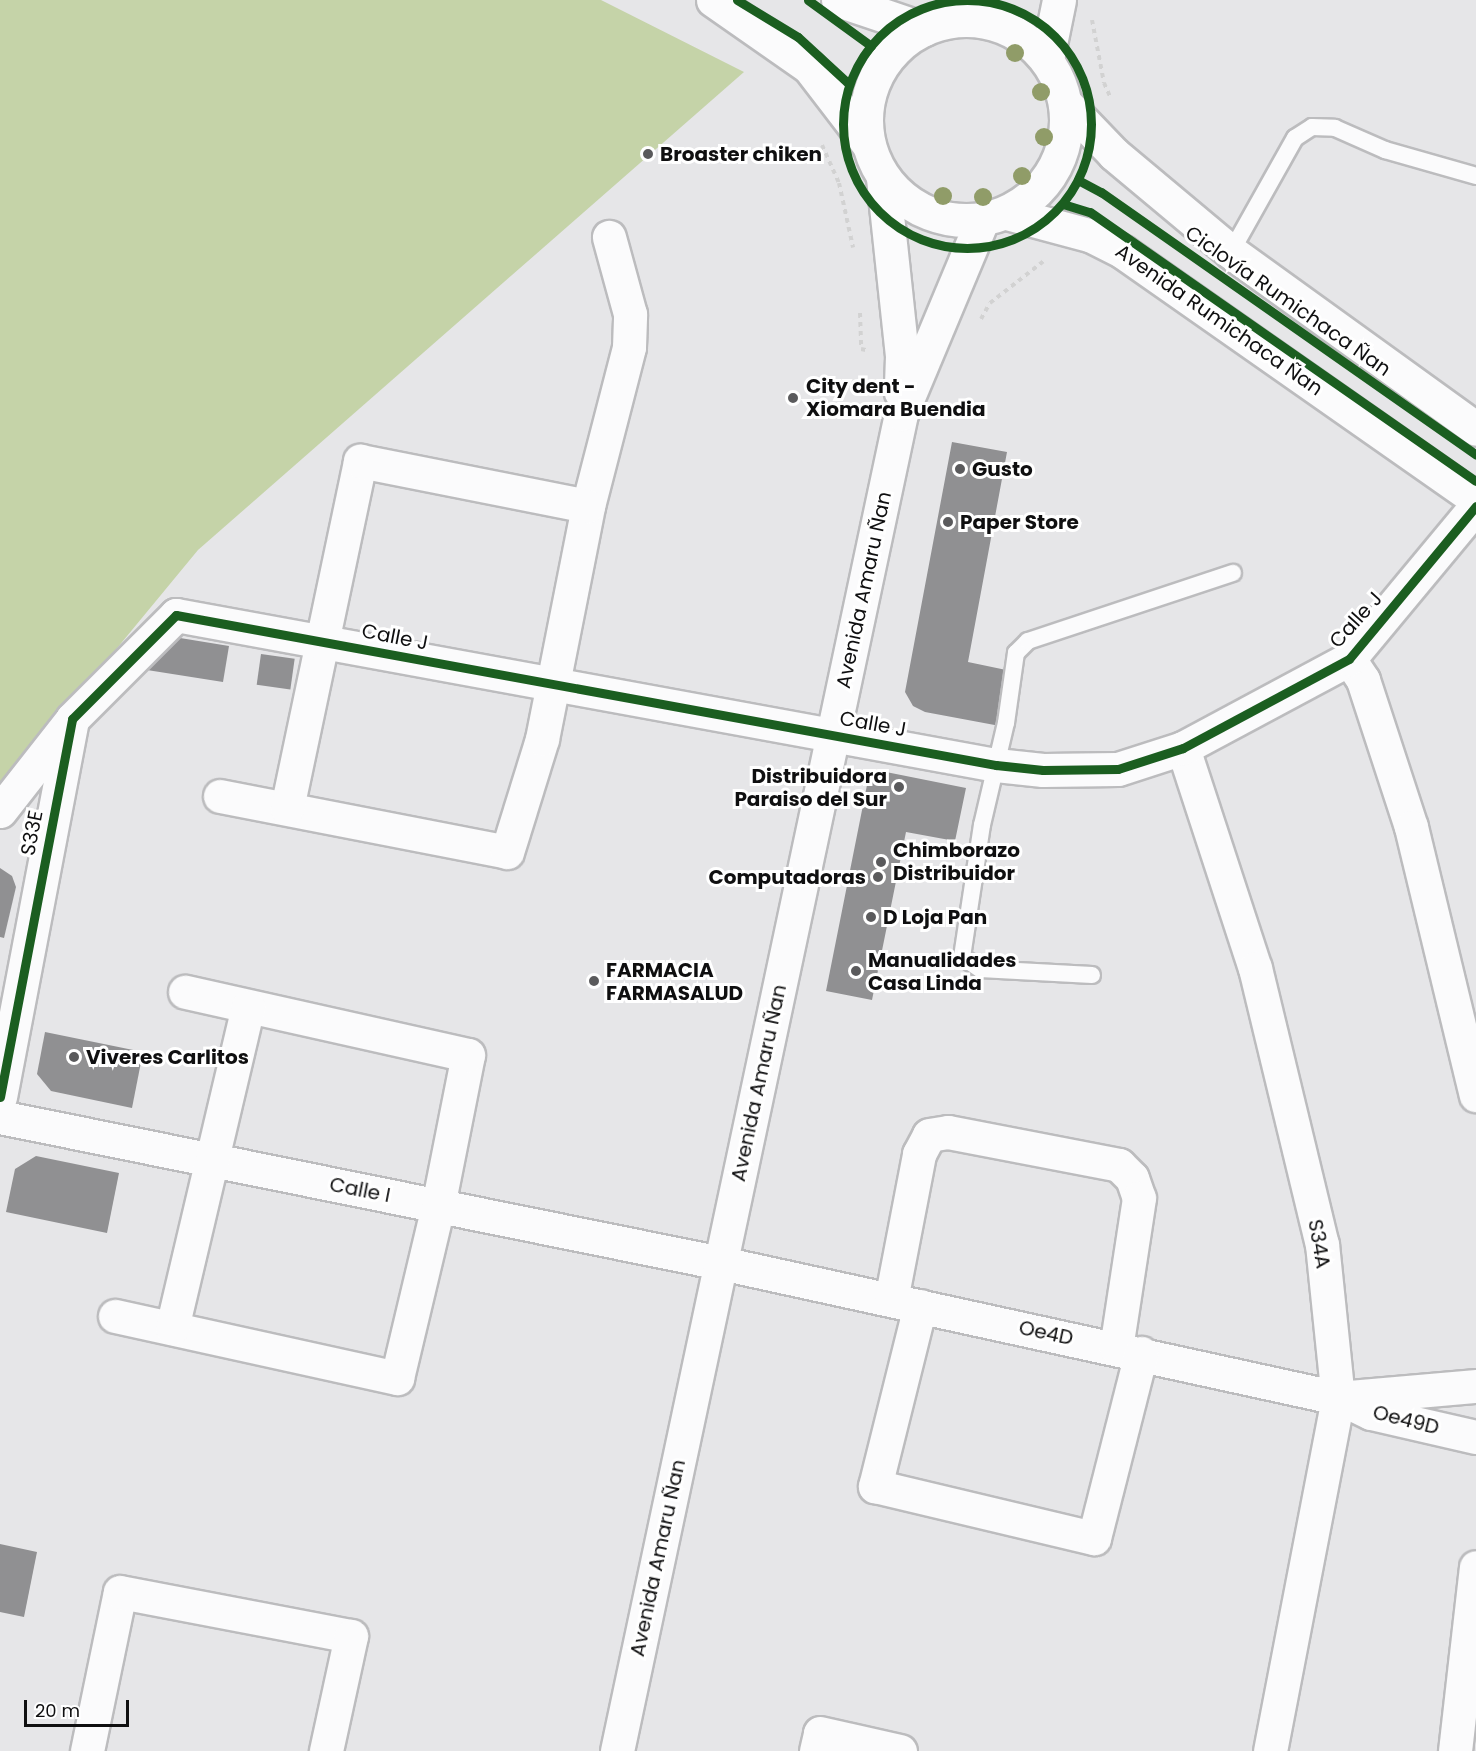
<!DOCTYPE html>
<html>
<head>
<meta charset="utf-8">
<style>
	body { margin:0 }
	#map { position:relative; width:1476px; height:1751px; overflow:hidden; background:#e6e6e8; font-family:Poppins,sans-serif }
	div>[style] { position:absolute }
	.forest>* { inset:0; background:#c5d3a8 }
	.building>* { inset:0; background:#909092; transform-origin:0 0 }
	.path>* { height:4px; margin-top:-2px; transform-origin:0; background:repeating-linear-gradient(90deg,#d2d2d2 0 4.5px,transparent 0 9px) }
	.roads { filter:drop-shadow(2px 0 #bcbcbe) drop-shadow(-2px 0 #bcbcbe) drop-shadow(0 2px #bcbcbe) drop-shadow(0 -2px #bcbcbe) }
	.service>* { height:16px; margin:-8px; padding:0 8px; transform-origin:8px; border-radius:8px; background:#fbfbfc }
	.minor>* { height:33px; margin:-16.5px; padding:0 16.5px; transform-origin:16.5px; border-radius:16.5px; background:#fbfbfc }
	.secondary>* { height:33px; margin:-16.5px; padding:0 16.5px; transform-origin:16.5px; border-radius:16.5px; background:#fbfbfc }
	.secondary>.ring { margin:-16.5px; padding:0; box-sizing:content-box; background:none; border:33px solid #fbfbfc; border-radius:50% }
	.cycleway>* { height:9px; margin:-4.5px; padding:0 4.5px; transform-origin:4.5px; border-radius:4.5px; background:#1b5e20 }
	.cycleway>.ring { margin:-4.5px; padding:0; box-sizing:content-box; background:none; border:9px solid #1b5e20; border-radius:50% }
	.trees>* { width:18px; height:18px; margin:-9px; border-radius:50%; background:#909c68 }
	.dots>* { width:16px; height:16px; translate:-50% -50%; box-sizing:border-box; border:3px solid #fff; border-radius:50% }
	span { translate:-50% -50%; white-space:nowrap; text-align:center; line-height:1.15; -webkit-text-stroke:6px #fff; paint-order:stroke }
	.poi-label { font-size:20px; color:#0f0f10; font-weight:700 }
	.left { translate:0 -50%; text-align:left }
	.right { translate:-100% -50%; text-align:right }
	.street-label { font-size:20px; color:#0f0f10 }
	.scale { position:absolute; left:24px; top:1700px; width:105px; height:27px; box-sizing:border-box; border:3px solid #0f0f10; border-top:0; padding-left:8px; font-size:18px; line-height:21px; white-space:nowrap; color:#0f0f10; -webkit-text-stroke:4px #fff; paint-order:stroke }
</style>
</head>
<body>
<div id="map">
	<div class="forest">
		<i style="clip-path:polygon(0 0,601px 0,744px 72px,198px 550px,0 790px)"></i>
	</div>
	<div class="building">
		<i style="clip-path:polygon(952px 442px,1007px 452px,968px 662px,1011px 671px,1000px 726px,925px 712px,913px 706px,905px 692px)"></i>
		<i style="clip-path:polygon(174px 637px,229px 646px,223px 682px,147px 670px)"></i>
		<i style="left:261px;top:654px;width:34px;height:31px;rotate:8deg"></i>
		<i style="clip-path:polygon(886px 772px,966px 788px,955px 841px,906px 832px,872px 1000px,826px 991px,868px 780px)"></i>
		<i style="clip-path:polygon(0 868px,12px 876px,16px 887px,4px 938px,0 937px)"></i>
		<i style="clip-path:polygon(45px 1032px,143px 1052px,132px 1108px,51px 1091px,37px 1074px)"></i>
		<i style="clip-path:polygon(36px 1156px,119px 1173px,107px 1233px,6px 1212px,15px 1169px)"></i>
		<i style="clip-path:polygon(0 1544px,37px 1552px,24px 1617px,0 1612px)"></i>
	</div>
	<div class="path">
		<i style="left:1092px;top:20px;width:64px;rotate:79.2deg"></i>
		<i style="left:1104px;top:83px;width:17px;rotate:66deg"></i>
		<i style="left:822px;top:145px;width:42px;rotate:65.9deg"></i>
		<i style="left:839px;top:183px;width:66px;rotate:77.7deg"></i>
		<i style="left:860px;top:313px;width:36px;rotate:88deg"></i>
		<i style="left:861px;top:349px;width:5px;rotate:11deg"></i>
		<i style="left:981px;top:319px;width:18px;rotate:-61deg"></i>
		<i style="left:990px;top:303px;width:70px;rotate:-38deg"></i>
	</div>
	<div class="roads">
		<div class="service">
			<i style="left:1231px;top:252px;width:131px;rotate:-60.7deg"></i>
			<i style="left:1295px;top:138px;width:20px;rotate:-33deg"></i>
			<i style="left:1312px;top:127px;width:23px;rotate:2deg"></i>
			<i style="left:1335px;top:128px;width:55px;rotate:23.7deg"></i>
			<i style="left:1385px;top:150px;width:95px;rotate:15.9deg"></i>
			<i style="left:1092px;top:975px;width:112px;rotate:-176.9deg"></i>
			<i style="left:980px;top:969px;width:22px;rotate:-146deg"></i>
			<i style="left:962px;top:957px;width:134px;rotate:-81.4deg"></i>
			<i style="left:982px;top:825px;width:105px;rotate:-76.8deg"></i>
			<i style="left:1006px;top:723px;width:71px;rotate:-81.9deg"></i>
			<i style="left:1016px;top:653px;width:17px;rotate:-45deg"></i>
			<i style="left:1028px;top:641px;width:216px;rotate:-18.4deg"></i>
		</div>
		<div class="minor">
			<i style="left:883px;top:178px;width:179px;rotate:83.9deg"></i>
			<i style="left:902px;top:356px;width:36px;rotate:92deg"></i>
			<i style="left:1349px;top:659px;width:25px;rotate:56deg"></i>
			<i style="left:1363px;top:680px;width:155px;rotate:71.9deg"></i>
			<i style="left:1411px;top:827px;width:276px;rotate:76.4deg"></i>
			<i style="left:1183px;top:748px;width:231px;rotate:71.9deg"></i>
			<i style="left:1255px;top:968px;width:284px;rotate:76.4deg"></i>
			<i style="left:1322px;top:1244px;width:155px;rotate:84.1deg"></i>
			<i style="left:1338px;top:1398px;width:359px;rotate:100.9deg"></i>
			<i style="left:220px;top:796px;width:292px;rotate:11deg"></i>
			<i style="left:507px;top:852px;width:118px;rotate:-72.8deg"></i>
			<i style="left:542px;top:739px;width:237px;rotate:-78.8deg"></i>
			<i style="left:588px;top:506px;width:164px;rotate:-75.5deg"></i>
			<i style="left:629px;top:347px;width:33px;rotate:-88deg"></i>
			<i style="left:630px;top:314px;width:80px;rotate:-105.3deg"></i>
			<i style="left:287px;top:808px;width:355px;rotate:-78.1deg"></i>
			<i style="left:360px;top:461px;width:232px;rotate:11.2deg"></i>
			<i style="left:0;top:811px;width:112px;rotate:-51.9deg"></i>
			<i style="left:0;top:1097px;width:385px;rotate:-79.2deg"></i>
			<i style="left:72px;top:719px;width:147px;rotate:-45deg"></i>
			<i style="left:176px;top:615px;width:834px;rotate:10.37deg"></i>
			<i style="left:996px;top:765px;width:47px;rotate:6.1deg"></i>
			<i style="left:1043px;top:770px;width:75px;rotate:-0.8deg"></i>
			<i style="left:1118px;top:769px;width:68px;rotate:-17.9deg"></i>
			<i style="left:1183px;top:748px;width:188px;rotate:-28.2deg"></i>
			<i style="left:1349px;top:659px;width:199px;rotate:-50.3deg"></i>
			<i style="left:0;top:1117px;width:736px;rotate:11.45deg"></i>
			<i style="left:721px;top:1263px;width:632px;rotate:12.34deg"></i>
			<i style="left:1338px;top:1398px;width:139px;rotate:-5deg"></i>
			<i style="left:891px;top:1300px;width:149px;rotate:-79.1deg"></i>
			<i style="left:919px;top:1154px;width:21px;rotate:-62deg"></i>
			<i style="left:929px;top:1135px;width:19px;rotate:-9deg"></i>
			<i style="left:948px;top:1132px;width:174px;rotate:10.9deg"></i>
			<i style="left:1119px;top:1165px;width:18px;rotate:45deg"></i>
			<i style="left:1132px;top:1178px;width:21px;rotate:71deg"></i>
			<i style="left:1139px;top:1198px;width:152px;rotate:98.7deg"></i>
			<i style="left:920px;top:1306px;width:186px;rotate:104deg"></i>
			<i style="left:875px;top:1486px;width:225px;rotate:13.4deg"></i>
			<i style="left:1094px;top:1538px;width:191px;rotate:-75.7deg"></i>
			<i style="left:115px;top:1316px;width:289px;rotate:12.4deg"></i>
			<i style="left:397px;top:1378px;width:177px;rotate:-76.6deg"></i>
			<i style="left:438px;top:1206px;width:154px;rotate:-78.8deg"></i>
			<i style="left:468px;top:1055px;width:290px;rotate:-167.4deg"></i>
			<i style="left:172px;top:1328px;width:330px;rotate:-76.7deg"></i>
			<i style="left:1348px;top:1402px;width:25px;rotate:26deg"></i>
			<i style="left:1371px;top:1413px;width:108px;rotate:12.9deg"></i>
			<i style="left:87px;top:1751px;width:162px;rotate:-78.3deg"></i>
			<i style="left:120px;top:1592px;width:235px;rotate:10.8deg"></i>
			<i style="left:351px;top:1636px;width:118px;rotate:102.3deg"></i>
			<i style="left:617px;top:1751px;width:1367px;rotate:-78.01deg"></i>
			<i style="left:901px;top:414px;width:210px;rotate:-67.3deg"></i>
			<i style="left:816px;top:1751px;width:18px;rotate:-77deg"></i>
			<i style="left:820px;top:1733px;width:82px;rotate:12.7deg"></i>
			<i style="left:1455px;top:1751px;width:185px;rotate:-83.5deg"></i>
		</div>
		<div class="secondary">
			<i style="left:713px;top:0;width:117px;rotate:34.9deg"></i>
			<i style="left:809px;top:67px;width:97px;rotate:52.5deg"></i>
			<i style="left:838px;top:0;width:91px;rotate:18.6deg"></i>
			<i class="ring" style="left:866px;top:20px;width:167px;height:167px"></i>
			<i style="left:1047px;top:59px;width:60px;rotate:-78.5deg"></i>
			<i style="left:1065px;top:103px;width:71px;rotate:46.1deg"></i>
			<i style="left:1114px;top:154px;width:153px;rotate:39.9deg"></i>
			<i style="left:1231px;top:252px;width:302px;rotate:35.8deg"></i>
			<i style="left:1007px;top:213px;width:88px;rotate:15.1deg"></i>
			<i style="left:1092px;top:236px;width:35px;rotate:27deg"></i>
			<i style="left:1123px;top:252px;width:431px;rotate:35deg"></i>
		</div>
	</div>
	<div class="cycleway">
		<i style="left:737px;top:0;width:71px;rotate:31.2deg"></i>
		<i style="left:798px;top:37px;width:69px;rotate:42.7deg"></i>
		<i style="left:808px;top:0;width:78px;rotate:36.1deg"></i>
		<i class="ring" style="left:843px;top:0;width:239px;height:239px"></i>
		<i style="left:1078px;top:180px;width:26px;rotate:28deg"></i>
		<i style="left:1101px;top:192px;width:458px;rotate:35deg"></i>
		<i style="left:1063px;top:204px;width:28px;rotate:17deg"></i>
		<i style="left:1090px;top:212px;width:470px;rotate:34.9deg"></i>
		<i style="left:0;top:1097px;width:385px;rotate:-79.2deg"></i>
		<i style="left:72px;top:719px;width:147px;rotate:-45deg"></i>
		<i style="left:176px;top:615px;width:834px;rotate:10.37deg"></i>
		<i style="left:996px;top:765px;width:47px;rotate:6.1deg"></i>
		<i style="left:1043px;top:770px;width:75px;rotate:-0.8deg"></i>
		<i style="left:1118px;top:769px;width:68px;rotate:-17.9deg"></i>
		<i style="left:1183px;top:748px;width:188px;rotate:-28.2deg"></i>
		<i style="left:1349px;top:659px;width:199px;rotate:-50.3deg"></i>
	</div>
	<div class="trees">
		<i style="left:1015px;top:53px"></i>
		<i style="left:1041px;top:92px"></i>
		<i style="left:1044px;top:137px"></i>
		<i style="left:1022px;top:176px"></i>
		<i style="left:943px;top:196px"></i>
		<i style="left:983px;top:197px"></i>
	</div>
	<div class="dots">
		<i style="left:648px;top:154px;background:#5a5a5c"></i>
		<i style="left:793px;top:398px;background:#5a5a5c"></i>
		<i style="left:960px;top:469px;background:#5a5a5c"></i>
		<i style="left:948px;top:522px;background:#5a5a5c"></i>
		<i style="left:899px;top:787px;background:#5a5a5c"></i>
		<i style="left:881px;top:862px;background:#5a5a5c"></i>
		<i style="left:878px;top:877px;background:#5a5a5c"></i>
		<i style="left:871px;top:917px;background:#5a5a5c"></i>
		<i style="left:856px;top:971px;background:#5a5a5c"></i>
		<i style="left:594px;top:981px;background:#5a5a5c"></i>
		<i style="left:74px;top:1057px;background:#5a5a5c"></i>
	</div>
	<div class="poi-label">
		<span class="left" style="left:660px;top:154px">Broaster chiken</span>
		<span class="left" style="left:806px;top:398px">City dent -<br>Xiomara Buendia</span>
		<span class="left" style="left:972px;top:469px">Gusto</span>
		<span class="left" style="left:960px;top:522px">Paper Store</span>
		<span class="right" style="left:887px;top:788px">Distribuidora<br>Paraiso del Sur</span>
		<span class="left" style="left:893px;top:862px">Chimborazo<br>Distribuidor</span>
		<span class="right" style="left:866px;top:877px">Computadoras</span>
		<span class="left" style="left:883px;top:917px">D Loja Pan</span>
		<span class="left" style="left:868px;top:972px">Manualidades<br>Casa Linda</span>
		<span class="left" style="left:606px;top:982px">FARMACIA<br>FARMASALUD</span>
		<span class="left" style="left:86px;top:1057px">Viveres Carlitos</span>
	</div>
	<div class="street-label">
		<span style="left:1288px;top:301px;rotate:35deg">Ciclovía Rumichaca Ñan</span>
		<span style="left:1219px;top:320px;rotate:35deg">Avenida Rumichaca Ñan</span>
		<span style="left:864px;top:590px;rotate:-78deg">Avenida Amaru Ñan</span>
		<span style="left:1356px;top:620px;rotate:-48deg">Calle J</span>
		<span style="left:395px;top:637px;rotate:11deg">Calle J</span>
		<span style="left:873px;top:724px;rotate:10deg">Calle J</span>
		<span style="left:32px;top:833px;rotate:-79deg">S33E</span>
		<span style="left:759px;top:1083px;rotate:-78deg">Avenida Amaru Ñan</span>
		<span style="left:360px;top:1190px;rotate:11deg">Calle I</span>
		<span style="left:1319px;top:1244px;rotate:80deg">S34A</span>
		<span style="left:1046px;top:1333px;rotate:12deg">Oe4D</span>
		<span style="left:1406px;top:1420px;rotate:14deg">Oe49D</span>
		<span style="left:658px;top:1558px;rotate:-78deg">Avenida Amaru Ñan</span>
	</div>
	<div class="scale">20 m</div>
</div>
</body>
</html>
